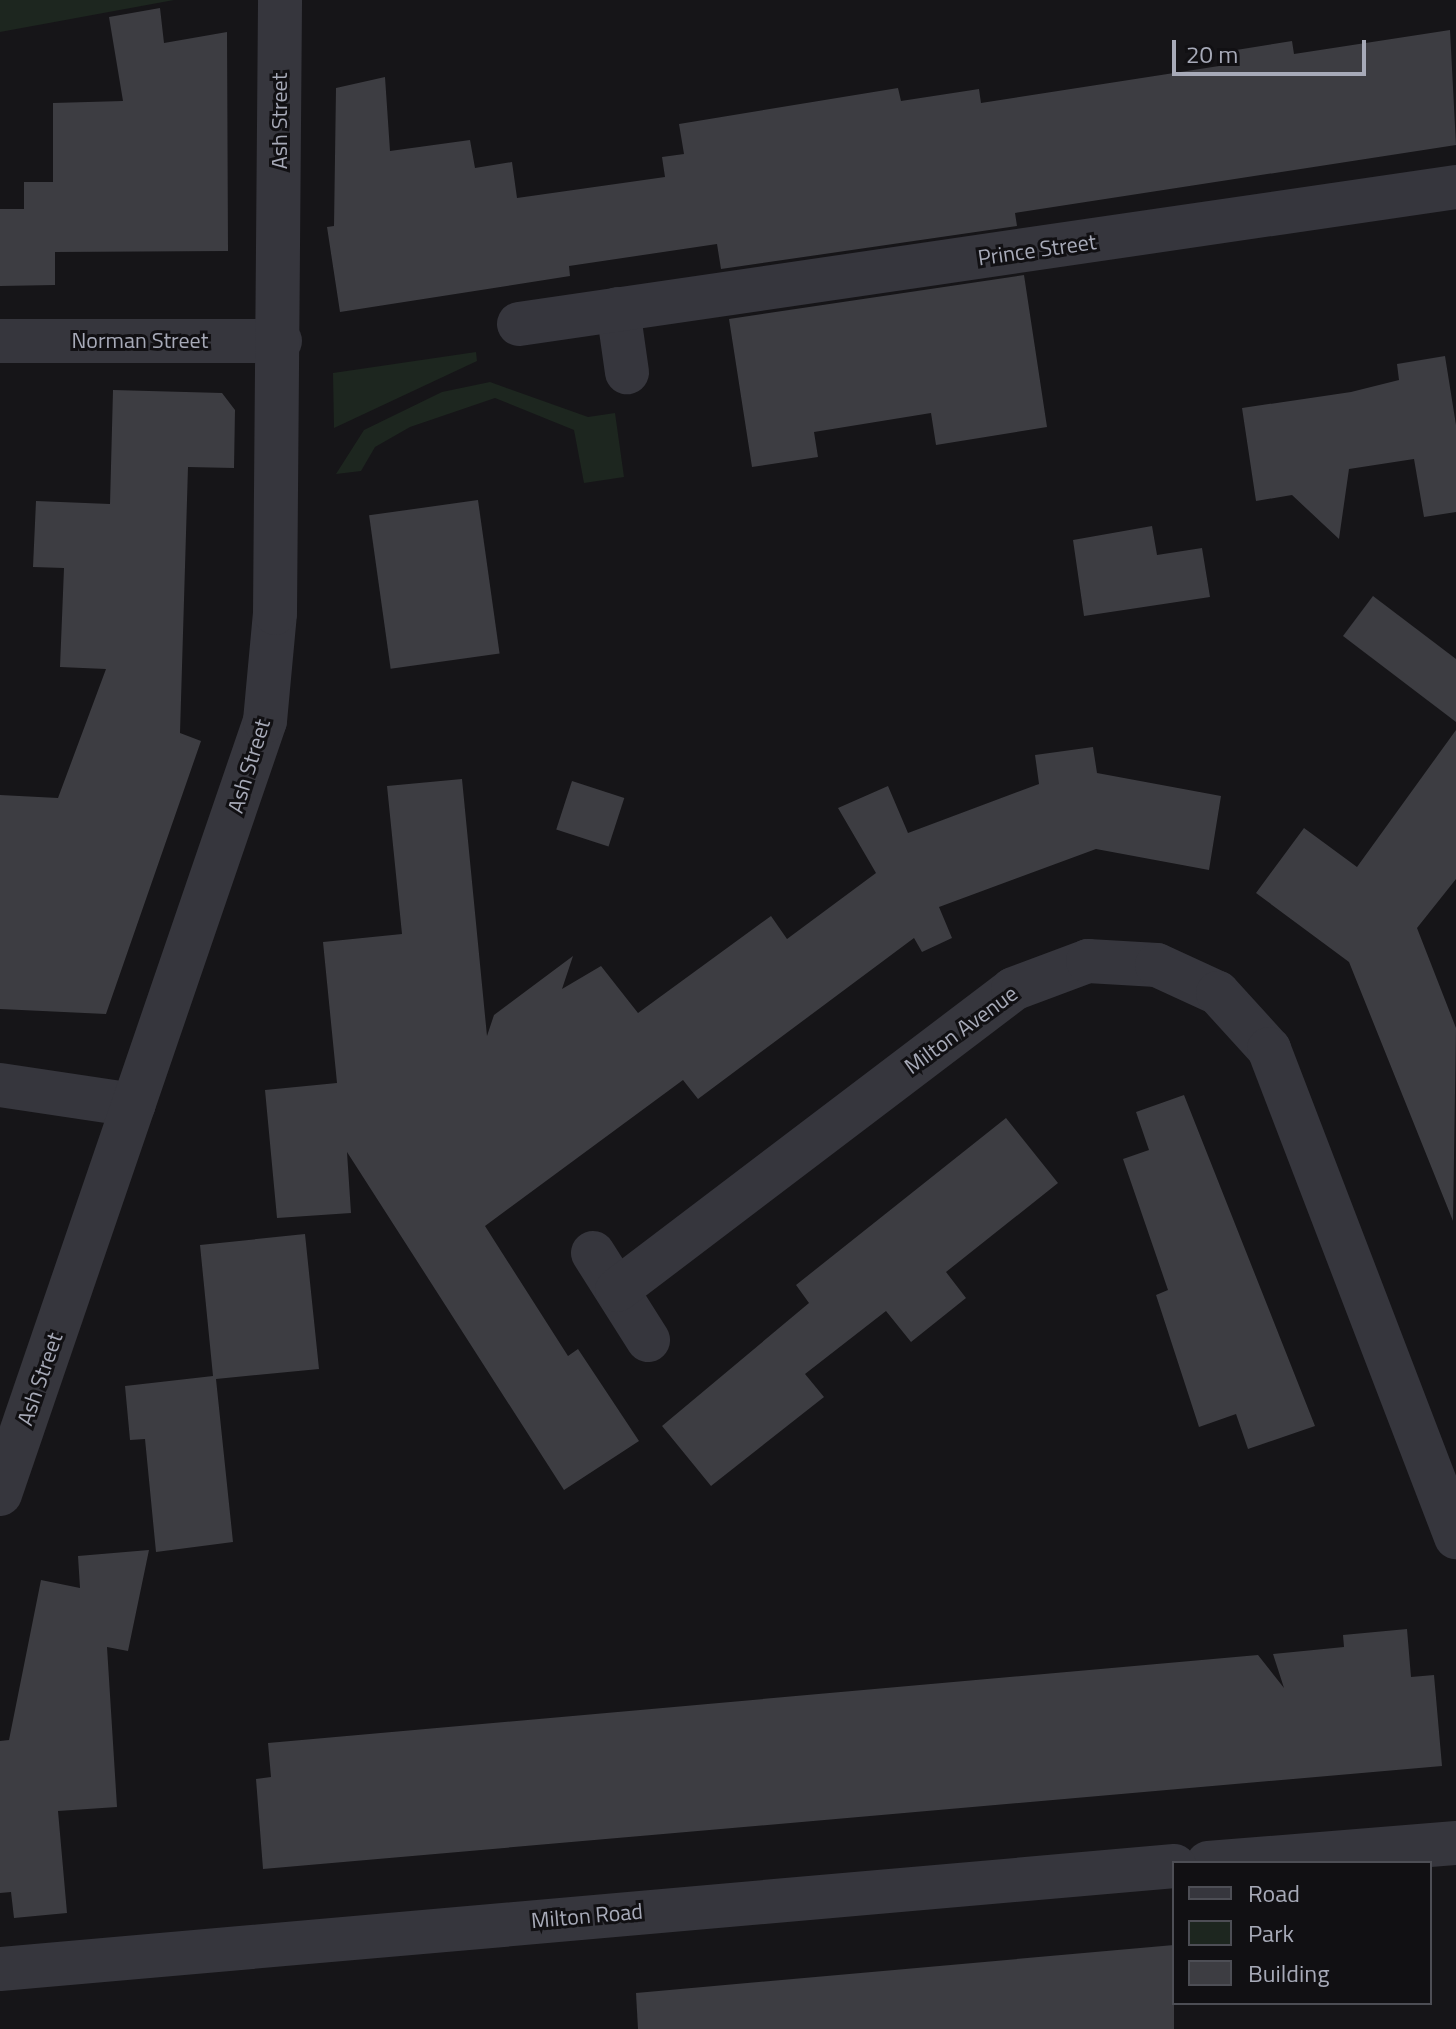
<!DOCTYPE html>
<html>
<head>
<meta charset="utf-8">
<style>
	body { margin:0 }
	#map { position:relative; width:1456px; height:2029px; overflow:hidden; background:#161518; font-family:"Titillium Web",sans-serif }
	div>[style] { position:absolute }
	.green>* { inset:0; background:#1d261f }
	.building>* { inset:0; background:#3d3d42; transform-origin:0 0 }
	.minor>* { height:44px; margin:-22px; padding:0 22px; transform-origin:22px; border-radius:22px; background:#36363d }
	span { translate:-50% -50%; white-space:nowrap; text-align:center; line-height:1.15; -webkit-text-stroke:6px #111013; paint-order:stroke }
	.street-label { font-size:22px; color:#a7aab8 }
	.legend { position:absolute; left:1172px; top:1861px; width:260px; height:144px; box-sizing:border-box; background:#111013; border:2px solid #4d4e55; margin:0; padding:10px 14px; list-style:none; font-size:24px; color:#a7aab8 }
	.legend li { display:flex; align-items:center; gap:16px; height:40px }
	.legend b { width:40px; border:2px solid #4d4e55 }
	.scale { position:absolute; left:1172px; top:40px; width:194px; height:36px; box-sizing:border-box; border:4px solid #a7aab8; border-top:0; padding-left:10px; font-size:24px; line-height:28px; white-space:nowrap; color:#a7aab8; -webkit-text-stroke:6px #111013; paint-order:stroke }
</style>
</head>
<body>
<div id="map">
	<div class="green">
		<i style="clip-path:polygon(0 0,174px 0,0 32px)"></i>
		<i style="clip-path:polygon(476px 352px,477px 361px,334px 428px,333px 373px)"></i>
		<i style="clip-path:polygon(490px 382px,588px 417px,615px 413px,624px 477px,584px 483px,574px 430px,495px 398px,410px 427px,375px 447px,361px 471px,336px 474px,364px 430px,442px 392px)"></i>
	</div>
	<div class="building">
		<i style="clip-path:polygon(160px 8px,164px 43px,227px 32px,228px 251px,55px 252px,55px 285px,0 286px,0 209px,24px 209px,24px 182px,53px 182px,53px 103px,123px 101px,109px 17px)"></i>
		<i style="clip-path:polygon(1450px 30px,1456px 145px,1015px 213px,1017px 226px,721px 269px,717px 244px,569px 266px,570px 276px,340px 312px,327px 227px,334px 226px,336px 88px,385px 77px,390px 151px,470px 140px,475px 168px,512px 162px,517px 198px,665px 177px,662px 157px,684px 154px,679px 124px,898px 88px,901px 101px,979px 89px,981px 103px,1232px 64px,1230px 51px,1292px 41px,1294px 54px)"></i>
		<i style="clip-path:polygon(1024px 275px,1047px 427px,936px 445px,931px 413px,814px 432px,818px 457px,752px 467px,729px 319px)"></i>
		<i style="clip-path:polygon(1445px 356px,1456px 425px,1456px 512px,1424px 517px,1414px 459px,1349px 469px,1339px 539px,1292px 495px,1256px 501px,1242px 408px,1351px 392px,1399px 380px,1397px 364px)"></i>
		<i style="clip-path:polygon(113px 390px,222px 393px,235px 410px,234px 468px,188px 467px,180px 733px,201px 741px,106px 1014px,0 1009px,0 795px,58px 798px,106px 669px,60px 667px,64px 568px,33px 567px,36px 501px,110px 504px)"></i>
		<i style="left:478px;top:500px;width:155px;height:110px;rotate:82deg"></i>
		<i style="clip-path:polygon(1152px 526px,1157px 555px,1202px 548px,1210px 597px,1084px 616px,1073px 540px)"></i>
		<i style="clip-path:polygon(1373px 596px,1456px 659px,1456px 722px,1343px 636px)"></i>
		<i style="clip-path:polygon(1456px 730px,1456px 879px,1417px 928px,1456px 1028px,1453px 1221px,1349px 962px,1256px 893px,1304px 828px,1357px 867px)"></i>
		<i style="clip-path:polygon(1093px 747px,1097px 773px,1221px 796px,1209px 870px,1096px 849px,939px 907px,952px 938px,922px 952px,914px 938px,698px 1099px,683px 1080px,485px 1226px,568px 1356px,578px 1349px,639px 1441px,564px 1490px,347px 1152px,351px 1213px,277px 1218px,265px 1090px,337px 1083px,323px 942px,402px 934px,387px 786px,462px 779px,487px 1036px,494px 1015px,573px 956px,562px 989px,601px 966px,638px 1013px,771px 916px,787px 939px,876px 873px,838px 808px,888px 786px,908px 833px,1039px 784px,1035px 755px)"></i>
		<i style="left:572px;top:781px;width:55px;height:51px;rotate:18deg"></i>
		<i style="clip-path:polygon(1184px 1095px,1315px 1426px,1248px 1449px,1236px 1414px,1199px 1427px,1156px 1295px,1168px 1290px,1123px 1159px,1149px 1150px,1136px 1112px)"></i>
		<i style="clip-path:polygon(1006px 1118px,1058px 1183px,946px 1272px,966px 1298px,911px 1342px,886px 1311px,805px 1374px,824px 1397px,711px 1486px,662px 1426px,809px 1303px,796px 1285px)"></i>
		<i style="clip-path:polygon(305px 1234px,319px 1369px,216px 1379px,233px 1542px,156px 1552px,145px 1439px,130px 1440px,125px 1386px,213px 1376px,200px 1245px)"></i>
		<i style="clip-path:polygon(149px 1550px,128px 1651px,107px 1647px,117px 1807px,58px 1811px,67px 1913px,14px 1918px,11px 1892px,0 1893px,0 1741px,9px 1740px,41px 1580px,80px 1588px,78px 1556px)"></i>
		<i style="clip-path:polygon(1407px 1629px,1411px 1677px,1434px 1675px,1442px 1766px,263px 1869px,256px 1779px,271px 1777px,268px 1743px,1258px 1655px,1284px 1688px,1273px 1654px,1344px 1647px,1343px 1635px)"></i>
		<i style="clip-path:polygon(1174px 1945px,1174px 2029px,638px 2029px,636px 1993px)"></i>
	</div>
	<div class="minor">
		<i style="left:618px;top:309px;width:64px;rotate:81.9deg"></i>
		<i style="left:519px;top:324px;width:947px;rotate:-8.32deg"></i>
		<i style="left:0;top:341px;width:280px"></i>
		<i style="left:0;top:1085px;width:135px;rotate:8.5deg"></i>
		<i style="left:593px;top:1253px;width:103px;rotate:57.7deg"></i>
		<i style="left:617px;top:1290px;width:497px;rotate:-37.2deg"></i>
		<i style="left:1013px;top:989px;width:80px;rotate:-20.5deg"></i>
		<i style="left:1088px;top:961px;width:69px;rotate:3.3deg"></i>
		<i style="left:1157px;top:965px;width:67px;rotate:24.7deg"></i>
		<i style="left:1218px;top:993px;width:76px;rotate:47.7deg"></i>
		<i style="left:1269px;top:1049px;width:523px;rotate:69.03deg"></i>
		<i style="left:0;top:1494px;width:817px;rotate:-71.08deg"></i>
		<i style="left:265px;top:721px;width:108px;rotate:-84.7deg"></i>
		<i style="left:275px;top:613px;width:613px;rotate:-89.53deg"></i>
		<i style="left:1208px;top:1863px;width:249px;rotate:-4.6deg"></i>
		<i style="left:0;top:1969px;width:1179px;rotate:-5.01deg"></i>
	</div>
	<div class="street-label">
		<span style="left:280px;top:121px;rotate:-90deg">Ash Street</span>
		<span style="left:1037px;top:250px;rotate:-8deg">Prince Street</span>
		<span style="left:140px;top:341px">Norman Street</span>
		<span style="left:249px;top:766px;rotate:-73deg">Ash Street</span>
		<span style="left:961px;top:1030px;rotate:-36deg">Milton Avenue</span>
		<span style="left:40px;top:1379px;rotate:-71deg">Ash Street</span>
		<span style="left:587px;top:1916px;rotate:-5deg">Milton Road</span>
	</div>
	<ul class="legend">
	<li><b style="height:10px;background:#36363d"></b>Road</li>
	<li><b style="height:22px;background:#1d261f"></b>Park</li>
	<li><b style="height:22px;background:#3d3d42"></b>Building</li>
	</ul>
	<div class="scale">20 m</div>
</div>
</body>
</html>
